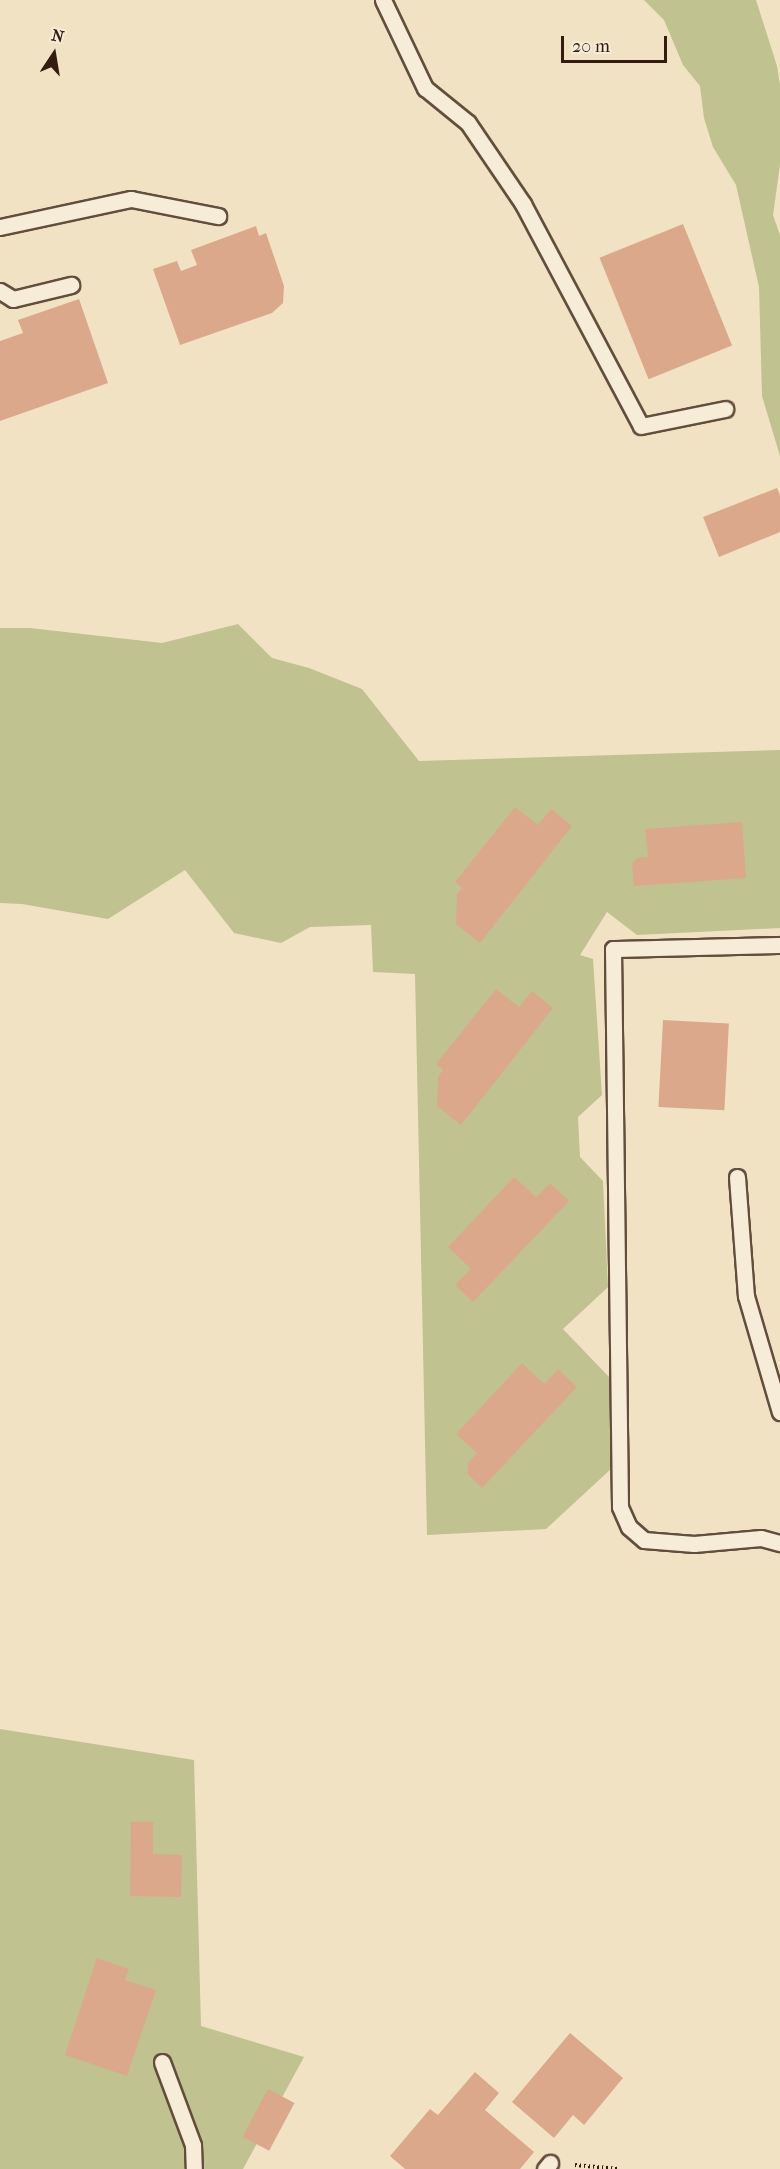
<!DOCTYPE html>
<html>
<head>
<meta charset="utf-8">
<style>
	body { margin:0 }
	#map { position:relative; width:780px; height:2169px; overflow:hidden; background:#f1e2c3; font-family:"IM FELL French Canon",serif }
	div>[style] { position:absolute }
	.green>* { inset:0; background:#c0c290 }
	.building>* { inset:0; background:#dca88c; transform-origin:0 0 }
	.path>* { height:4px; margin-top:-2px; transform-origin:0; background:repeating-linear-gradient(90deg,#341c10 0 1.5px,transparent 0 4.5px) }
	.roads { filter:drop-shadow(2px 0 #634e3d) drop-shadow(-2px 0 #634e3d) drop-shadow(0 2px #634e3d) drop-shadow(0 -2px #634e3d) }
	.lane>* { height:15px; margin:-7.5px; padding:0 7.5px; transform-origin:7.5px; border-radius:7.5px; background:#f6ecd8 }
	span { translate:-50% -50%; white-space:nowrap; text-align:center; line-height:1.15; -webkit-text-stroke:4.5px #f6ecd8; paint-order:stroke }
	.north { position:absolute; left:24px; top:24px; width:60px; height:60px; -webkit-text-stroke:4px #f6ecd8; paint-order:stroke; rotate:12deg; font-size:16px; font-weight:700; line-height:24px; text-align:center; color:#341c10 }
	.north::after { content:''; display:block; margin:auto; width:21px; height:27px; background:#341c10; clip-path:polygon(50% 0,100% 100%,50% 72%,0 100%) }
	.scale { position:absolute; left:561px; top:36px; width:106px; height:27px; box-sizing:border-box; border:3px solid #341c10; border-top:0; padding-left:8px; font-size:18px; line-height:21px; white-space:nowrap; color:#341c10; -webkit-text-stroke:4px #f6ecd8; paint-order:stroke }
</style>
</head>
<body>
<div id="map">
	<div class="green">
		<i style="clip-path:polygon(644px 0,756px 0,777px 66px,780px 85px,780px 165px,773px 215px,780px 235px,780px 456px,762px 396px,759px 287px,736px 185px,713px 147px,704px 118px,700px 86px,683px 65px,664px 20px)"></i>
		<i style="clip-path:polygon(238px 624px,272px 658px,309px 668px,362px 689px,419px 761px,780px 750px,780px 928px,637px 935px,607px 912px,580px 955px,593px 959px,602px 1095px,578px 1117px,580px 1157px,603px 1181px,608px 1287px,563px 1329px,609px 1377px,612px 1468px,546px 1529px,427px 1535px,415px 974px,373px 972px,371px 925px,310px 927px,281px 943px,234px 933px,185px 870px,108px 919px,22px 904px,0 903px,0 628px,30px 628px,162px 643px)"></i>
		<i style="clip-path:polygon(0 1729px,194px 1760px,201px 2026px,304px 2057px,243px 2169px,0 2169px)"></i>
	</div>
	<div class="building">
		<i style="left:683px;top:224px;width:131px;height:90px;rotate:68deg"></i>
		<i style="clip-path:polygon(256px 226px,259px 236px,266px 233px,284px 286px,283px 303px,272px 313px,180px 345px,153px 269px,177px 261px,181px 271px,197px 265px,191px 250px)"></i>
		<i style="clip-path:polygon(79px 299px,108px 383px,0 421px,0 341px,23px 333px,18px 320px)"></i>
		<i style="clip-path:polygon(777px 488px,780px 495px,780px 532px,719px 557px,703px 517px)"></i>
		<i style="clip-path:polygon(515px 807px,538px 825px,551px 809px,572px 826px,480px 943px,456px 924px,457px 895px,462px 888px,455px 882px)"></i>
		<i style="clip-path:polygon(742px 822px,746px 878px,634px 886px,632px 863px,637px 858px,648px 857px,645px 829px)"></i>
		<i style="clip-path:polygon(496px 989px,519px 1007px,532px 991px,553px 1008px,461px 1125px,437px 1106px,438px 1077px,443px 1070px,436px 1064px)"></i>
		<i style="left:663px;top:1020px;width:66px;height:87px;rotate:3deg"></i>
		<i style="clip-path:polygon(514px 1177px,536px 1197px,550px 1183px,569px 1201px,473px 1302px,455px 1285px,471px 1269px,448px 1247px)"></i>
		<i style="clip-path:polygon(522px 1363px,544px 1384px,558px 1369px,577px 1387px,482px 1488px,468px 1474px,468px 1463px,477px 1453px,456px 1434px)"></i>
		<i style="clip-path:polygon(131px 1822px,153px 1822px,153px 1854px,182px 1855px,181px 1897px,130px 1896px)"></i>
		<i style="clip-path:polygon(97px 1958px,129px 1969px,125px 1980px,156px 1990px,127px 2076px,65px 2055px)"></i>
		<i style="clip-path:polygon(570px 2033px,623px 2078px,584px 2125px,573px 2115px,554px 2138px,512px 2102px)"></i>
		<i style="clip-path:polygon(475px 2072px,499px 2093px,485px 2110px,534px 2152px,520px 2169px,405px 2169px,390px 2156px,430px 2109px,438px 2115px)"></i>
		<i style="left:268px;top:2089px;width:30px;height:54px;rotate:28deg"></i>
	</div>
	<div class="path">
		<i style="left:575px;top:2165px;width:44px;rotate:5.2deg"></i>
	</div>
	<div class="roads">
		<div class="lane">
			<i style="left:383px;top:0;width:98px;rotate:64.5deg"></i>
			<i style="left:425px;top:88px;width:55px;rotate:39.1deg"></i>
			<i style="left:468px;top:123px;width:98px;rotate:55.8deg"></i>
			<i style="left:523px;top:204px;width:251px;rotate:62deg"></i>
			<i style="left:641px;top:426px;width:86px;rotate:-11.4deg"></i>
			<i style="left:0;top:227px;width:134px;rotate:-12.1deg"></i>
			<i style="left:131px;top:199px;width:89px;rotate:11.1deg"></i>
			<i style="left:0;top:291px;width:15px;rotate:32deg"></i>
			<i style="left:13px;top:299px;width:60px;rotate:-13.6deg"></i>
			<i style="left:780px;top:945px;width:167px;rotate:178.6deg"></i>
			<i style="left:613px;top:949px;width:558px;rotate:89.28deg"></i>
			<i style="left:620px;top:1507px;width:22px;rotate:66deg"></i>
			<i style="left:629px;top:1527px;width:20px;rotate:41deg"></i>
			<i style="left:644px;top:1540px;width:50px;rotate:4.6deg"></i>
			<i style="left:694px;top:1544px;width:67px;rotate:-5.1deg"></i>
			<i style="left:761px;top:1538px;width:20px;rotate:15deg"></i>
			<i style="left:737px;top:1177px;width:119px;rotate:85.7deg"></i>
			<i style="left:746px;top:1296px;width:121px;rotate:73.7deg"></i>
			<i style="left:162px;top:2062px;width:89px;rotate:69.5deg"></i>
			<i style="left:193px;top:2145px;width:24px;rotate:88deg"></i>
			<i style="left:545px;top:2169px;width:8px;rotate:-50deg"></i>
		</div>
	</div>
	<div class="north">N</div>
	<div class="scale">20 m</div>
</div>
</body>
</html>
